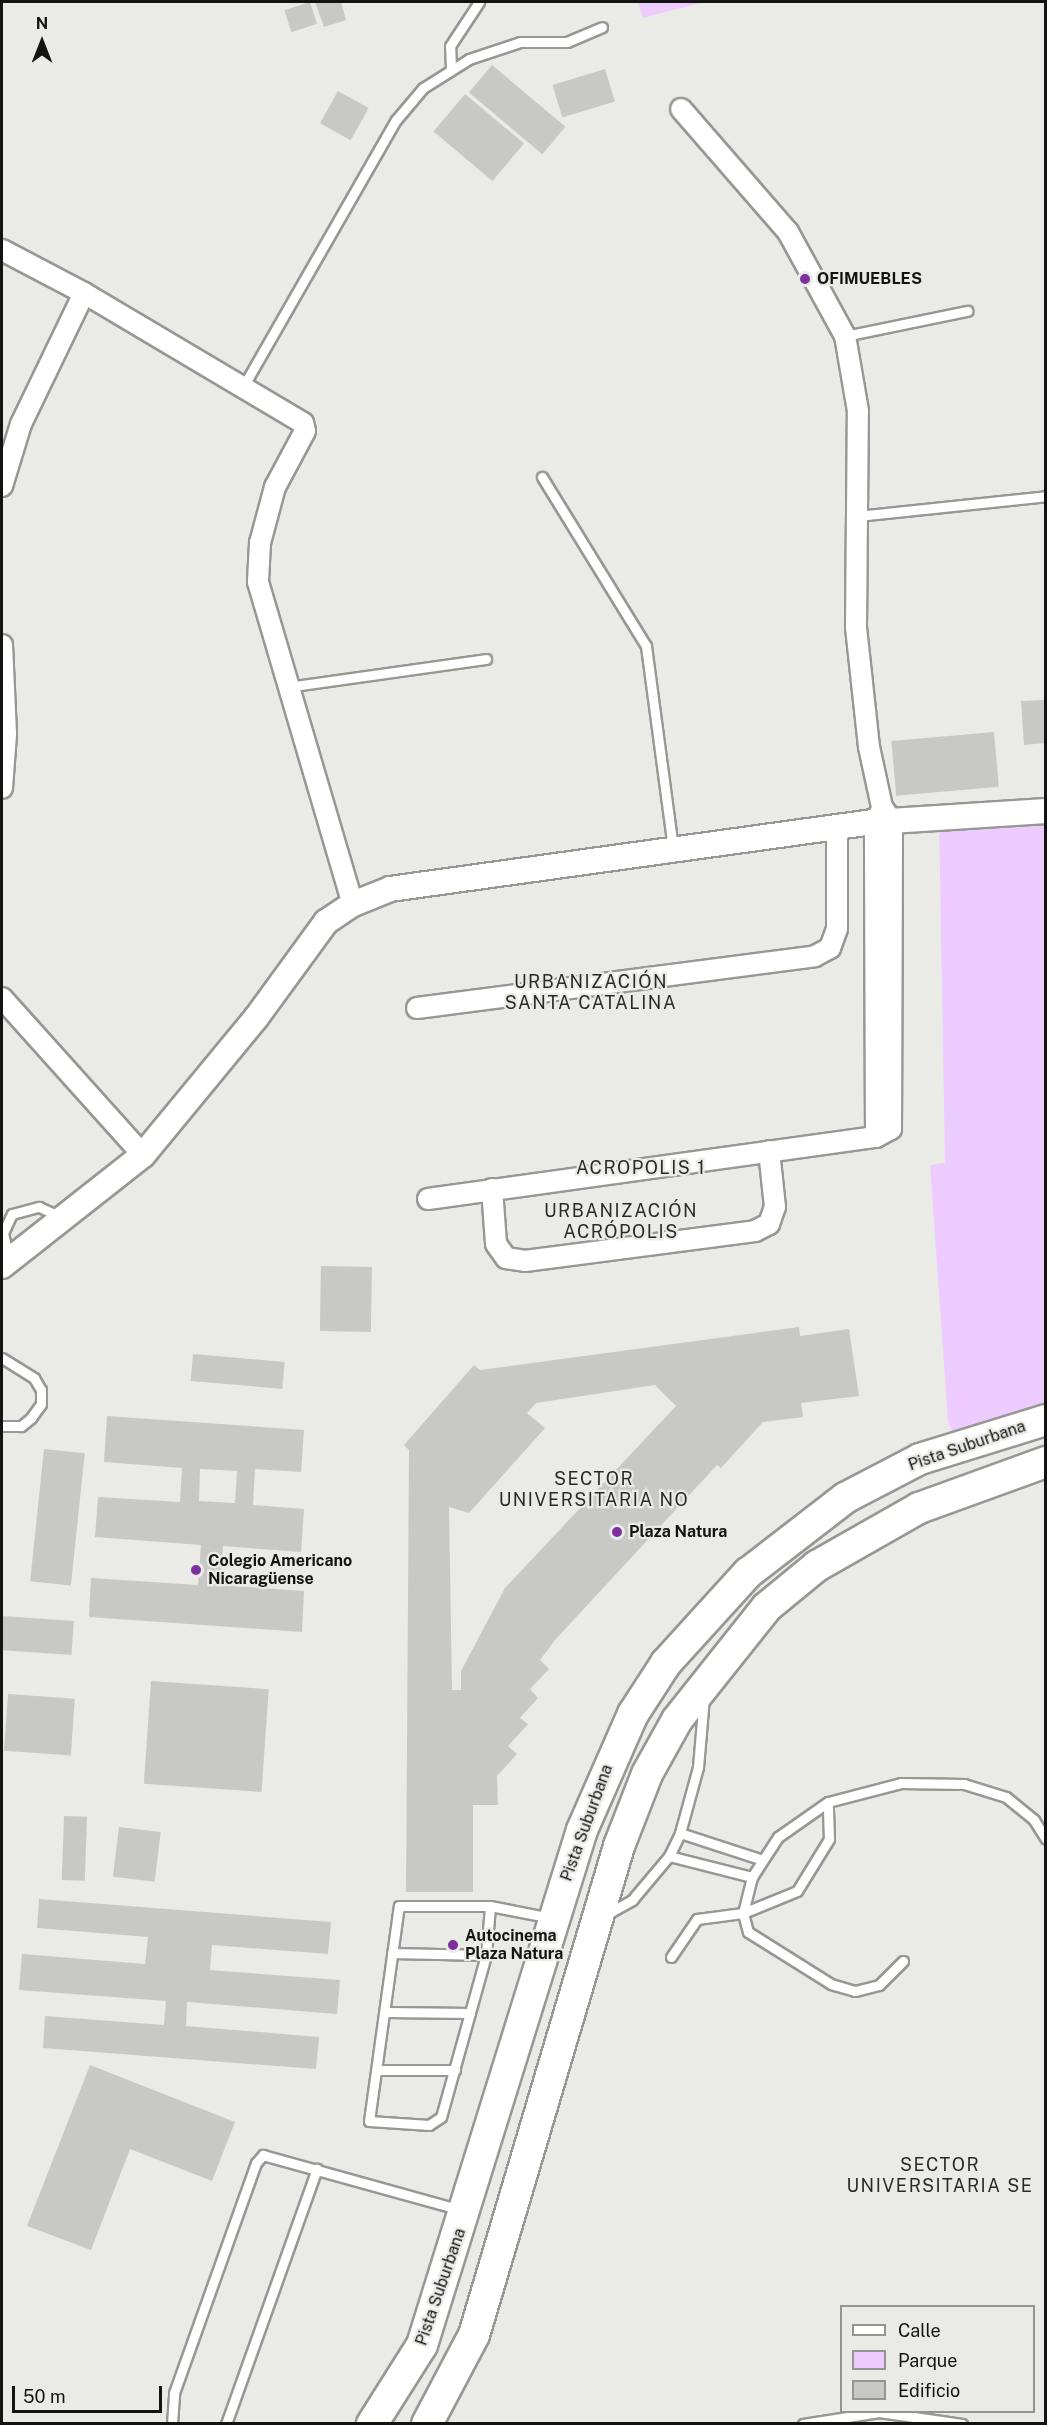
<!DOCTYPE html>
<html>
<head>
<meta charset="utf-8">
<style>
	body { margin:0 }
	#map { position:relative; width:1047px; height:2425px; overflow:hidden; background:#eaebe7; font-family:"Public Sans",sans-serif }
	div>[style] { position:absolute }
	.green>* { inset:0; background:#edcbfe }
	.building>* { inset:0; background:#c8c9c5; transform-origin:0 0 }
	.roads { filter:drop-shadow(2px 0 #979894) drop-shadow(-2px 0 #979894) drop-shadow(0 2px #979894) drop-shadow(0 -2px #979894) }
	.service>* { height:9px; margin:-4.5px; padding:0 4.5px; transform-origin:4.5px; border-radius:4.5px; background:#fff }
	.minor>* { height:20px; margin:-10px; padding:0 10px; transform-origin:10px; border-radius:10px; background:#fff }
	.tertiary>* { height:24px; margin:-12px; padding:0 12px; transform-origin:12px; border-radius:12px; background:#fff }
	.primary>* { height:30px; margin:-15px; padding:0 15px; transform-origin:15px; border-radius:15px; background:#fff }
	.dots>* { width:16px; height:16px; translate:-50% -50%; box-sizing:border-box; border:3px solid #eaebe7; border-radius:50% }
	span { translate:-50% -50%; white-space:nowrap; text-align:center; line-height:1.15; -webkit-text-stroke:4.5px #eaebe7; paint-order:stroke }
	.poi-label { font-size:16px; color:#131312; font-weight:700 }
	.left { translate:0 -50%; text-align:left }
	.street-label { font-size:16px; color:#131312 }
	.neighbourhood-label { font-size:18px; color:#292a27; letter-spacing:1.5px }
	.frame { position:absolute; inset:0; border:3px solid #131312; pointer-events:none }
	.legend { position:absolute; left:840px; top:2305px; width:195px; height:108px; box-sizing:border-box; background:#eaebe7; border:2px solid #949592; margin:0; padding:8px 10px; list-style:none; font-size:18px; color:#131312 }
	.legend li { display:flex; align-items:center; gap:12px; height:30px }
	.legend b { width:30px; border:2px solid #949592 }
	.north { position:absolute; left:12px; top:12px; width:60px; height:60px; -webkit-text-stroke:4px #eaebe7; paint-order:stroke; rotate:0deg; font-size:16px; font-weight:700; line-height:24px; text-align:center; color:#131312 }
	.north::after { content:''; display:block; margin:auto; width:21px; height:27px; background:#131312; clip-path:polygon(50% 0,100% 100%,50% 72%,0 100%) }
	.scale { position:absolute; left:12px; top:2386px; width:150px; height:27px; box-sizing:border-box; border:3px solid #131312; border-top:0; padding-left:8px; font-size:18px; line-height:21px; white-space:nowrap; color:#131312; -webkit-text-stroke:4px #eaebe7; paint-order:stroke }
</style>
</head>
<body>
<div id="map">
	<div class="green">
		<i style="clip-path:polygon(638px 2px,704px 2px,643px 18px)"></i>
		<i style="clip-path:polygon(1045px 811px,1045px 1420px,958px 1446px,948px 1421px,930px 1165px,945px 1163px,939px 817px)"></i>
	</div>
	<div class="building">
		<i style="left:310px;top:2px;width:23px;height:27px;rotate:72deg"></i>
		<i style="clip-path:polygon(315px 2px,341px 2px,346px 20px,324px 27px)"></i>
		<i style="left:492px;top:65px;width:96px;height:36px;rotate:40deg"></i>
		<i style="left:605px;top:69px;width:34px;height:55px;rotate:73deg"></i>
		<i style="left:338px;top:91px;width:35px;height:37px;rotate:29deg"></i>
		<i style="left:465px;top:94px;width:77px;height:49px;rotate:40deg"></i>
		<i style="clip-path:polygon(1046px 700px,1046px 743px,1024px 745px,1021px 701px)"></i>
		<i style="left:994px;top:732px;width:55px;height:103px;rotate:85deg"></i>
		<i style="left:321px;top:1266px;width:51px;height:65px;rotate:1deg"></i>
		<i style="clip-path:polygon(evenodd,799px 1327px,800px 1336px,849px 1329px,859px 1396px,801px 1403px,803px 1417px,763px 1422px,721px 1468px,717px 1465px,555px 1640px,540px 1660px,549px 1669px,530px 1689px,538px 1698px,520px 1718px,528px 1724px,508px 1746px,517px 1754px,497px 1776px,498px 1805px,473px 1805px,473px 1892px,406px 1892px,409px 1450px,404px 1445px,474px 1365px,480px 1370px,799px 1327px,655px 1385px,676px 1406px,505px 1588px,461px 1671px,461px 1690px,452px 1690px,449px 1507px,469px 1513px,545px 1428px,527px 1413px,536px 1403px,655px 1385px)"></i>
		<i style="left:193px;top:1354px;width:92px;height:27px;rotate:5deg"></i>
		<i style="clip-path:polygon(evenodd,107px 1416px,304px 1430px,301px 1472px,255px 1469px,253px 1505px,304px 1509px,301px 1552px,223px 1546px,220px 1585px,304px 1591px,302px 1632px,89px 1617px,91px 1578px,198px 1585px,201px 1545px,95px 1537px,98px 1497px,180px 1502px,182px 1468px,104px 1462px,107px 1416px,200px 1469px,237px 1471px,235px 1503px,199px 1501px,200px 1469px)"></i>
		<i style="left:44px;top:1449px;width:41px;height:133px;rotate:6deg"></i>
		<i style="left:2px;top:1616px;width:72px;height:34px;rotate:4deg"></i>
		<i style="left:151px;top:1681px;width:118px;height:103px;rotate:4deg"></i>
		<i style="left:8px;top:1694px;width:67px;height:57px;rotate:4deg"></i>
		<i style="left:64px;top:1816px;width:23px;height:64px;rotate:2deg"></i>
		<i style="left:119px;top:1827px;width:42px;height:50px;rotate:7deg"></i>
		<i style="clip-path:polygon(39px 1899px,331px 1922px,328px 1954px,212px 1945px,210px 1970px,340px 1980px,337px 2014px,187px 2002px,186px 2026px,319px 2037px,316px 2069px,43px 2048px,45px 2016px,164px 2025px,166px 2001px,19px 1990px,22px 1954px,145px 1964px,148px 1937px,37px 1928px)"></i>
		<i style="clip-path:polygon(90px 2065px,235px 2122px,212px 2181px,130px 2149px,91px 2250px,27px 2226px)"></i>
	</div>
	<div class="roads">
		<div class="service">
			<i style="left:451px;top:70px;width:24px;rotate:-92deg"></i>
			<i style="left:450px;top:46px;width:53px;rotate:-56.6deg"></i>
			<i style="left:845px;top:336px;width:125px;rotate:-11.6deg"></i>
			<i style="left:244px;top:385px;width:305px;rotate:-60.2deg"></i>
			<i style="left:396px;top:120px;width:42px;rotate:-49.8deg"></i>
			<i style="left:423px;top:88px;width:54px;rotate:-32.2deg"></i>
			<i style="left:469px;top:59px;width:54px;rotate:-18.4deg"></i>
			<i style="left:520px;top:42px;width:47px"></i>
			<i style="left:567px;top:42px;width:38px;rotate:-23deg"></i>
			<i style="left:542px;top:477px;width:198px;rotate:58.4deg"></i>
			<i style="left:646px;top:646px;width:204px;rotate:82.4deg"></i>
			<i style="left:857px;top:516px;width:190px;rotate:-6deg"></i>
			<i style="left:287px;top:687px;width:201px;rotate:-8deg"></i>
			<i style="left:9px;top:1259px;width:27px;rotate:-103deg"></i>
			<i style="left:3px;top:1233px;width:21px;rotate:-65deg"></i>
			<i style="left:12px;top:1214px;width:28px;rotate:-15deg"></i>
			<i style="left:39px;top:1207px;width:24px;rotate:24deg"></i>
			<i style="left:2px;top:1358px;width:38px;rotate:32deg"></i>
			<i style="left:34px;top:1378px;width:14px;rotate:60deg"></i>
			<i style="left:41px;top:1390px;width:14px;rotate:90deg"></i>
			<i style="left:41px;top:1404px;width:17px;rotate:126deg"></i>
			<i style="left:31px;top:1418px;width:13px;rotate:141deg"></i>
			<i style="left:21px;top:1426px;width:19px;rotate:180deg"></i>
			<i style="left:680px;top:1833px;width:84px;rotate:18deg"></i>
			<i style="left:669px;top:1856px;width:86px;rotate:14.2deg"></i>
			<i style="left:490px;top:1906px;width:49px;rotate:94.7deg"></i>
			<i style="left:486px;top:1955px;width:168px;rotate:105.5deg"></i>
			<i style="left:441px;top:2117px;width:14px;rotate:146deg"></i>
			<i style="left:429px;top:2125px;width:60px;rotate:-176.2deg"></i>
			<i style="left:369px;top:2121px;width:217px;rotate:-82.1deg"></i>
			<i style="left:399px;top:1906px;width:91px"></i>
			<i style="left:490px;top:1906px;width:62px;rotate:11.1deg"></i>
			<i style="left:607px;top:1914px;width:29px;rotate:-29deg"></i>
			<i style="left:632px;top:1900px;width:57px;rotate:-49.9deg"></i>
			<i style="left:669px;top:1856px;width:25px;rotate:-64deg"></i>
			<i style="left:680px;top:1833px;width:68px;rotate:-74.7deg"></i>
			<i style="left:698px;top:1767px;width:70px;rotate:-85.1deg"></i>
			<i style="left:392px;top:1953px;width:94px;rotate:1.2deg"></i>
			<i style="left:671px;top:1957px;width:46px;rotate:-55.6deg"></i>
			<i style="left:697px;top:1919px;width:46px;rotate:-7.4deg"></i>
			<i style="left:743px;top:1913px;width:58px;rotate:-22.2deg"></i>
			<i style="left:797px;top:1891px;width:61px;rotate:-58.4deg"></i>
			<i style="left:829px;top:1839px;width:37px;rotate:-92deg"></i>
			<i style="left:903px;top:1961px;width:34px;rotate:135deg"></i>
			<i style="left:879px;top:1985px;width:25px;rotate:166deg"></i>
			<i style="left:855px;top:1991px;width:25px;rotate:-164deg"></i>
			<i style="left:831px;top:1984px;width:98px;rotate:-147.9deg"></i>
			<i style="left:748px;top:1932px;width:20px;rotate:-105deg"></i>
			<i style="left:743px;top:1913px;width:37px;rotate:-76deg"></i>
			<i style="left:752px;top:1877px;width:48px;rotate:-57deg"></i>
			<i style="left:778px;top:1837px;width:61px;rotate:-35deg"></i>
			<i style="left:828px;top:1802px;width:75px;rotate:-14.6deg"></i>
			<i style="left:901px;top:1783px;width:63px;rotate:0.9deg"></i>
			<i style="left:964px;top:1784px;width:44px;rotate:17.2deg"></i>
			<i style="left:1006px;top:1797px;width:36px;rotate:39deg"></i>
			<i style="left:1034px;top:1820px;width:22px;rotate:58deg"></i>
			<i style="left:387px;top:2012px;width:83px;rotate:0.7deg"></i>
			<i style="left:378px;top:2070px;width:77px"></i>
			<i style="left:172px;top:2424px;width:31px;rotate:-86deg"></i>
			<i style="left:174px;top:2393px;width:244px;rotate:-70.4deg"></i>
			<i style="left:256px;top:2163px;width:11px;rotate:-49deg"></i>
			<i style="left:263px;top:2155px;width:205px;rotate:15.5deg"></i>
			<i style="left:226px;top:2424px;width:271px;rotate:-70.4deg"></i>
			<i style="left:803px;top:2424px;width:77px;rotate:-9deg"></i>
			<i style="left:879px;top:2412px;width:84px;rotate:8.2deg"></i>
		</div>
		<div class="minor">
			<i style="left:2px;top:250px;width:93px;rotate:27.7deg"></i>
			<i style="left:84px;top:293px;width:255px;rotate:30.7deg"></i>
			<i style="left:303px;top:423px;width:8px;rotate:76deg"></i>
			<i style="left:305px;top:431px;width:64px;rotate:118.2deg"></i>
			<i style="left:275px;top:487px;width:58px;rotate:105deg"></i>
			<i style="left:260px;top:543px;width:39px;rotate:93deg"></i>
			<i style="left:258px;top:582px;width:336px;rotate:73.6deg"></i>
			<i style="left:2px;top:486px;width:65px;rotate:-73deg"></i>
			<i style="left:21px;top:424px;width:145px;rotate:-64.3deg"></i>
			<i style="left:2px;top:645px;width:89px;rotate:87.4deg"></i>
			<i style="left:6px;top:734px;width:54px;rotate:94.2deg"></i>
			<i style="left:2px;top:998px;width:211px;rotate:48.1deg"></i>
			<i style="left:417px;top:1008px;width:401px;rotate:-7.4deg"></i>
			<i style="left:815px;top:956px;width:17px;rotate:-28deg"></i>
			<i style="left:830px;top:948px;width:20px;rotate:-70deg"></i>
			<i style="left:837px;top:929px;width:102px;rotate:-90deg"></i>
			<i style="left:876px;top:1137px;width:315px;rotate:-90.2deg"></i>
			<i style="left:875px;top:822px;width:13px;rotate:-61deg"></i>
			<i style="left:492px;top:1189px;width:55px;rotate:85.8deg"></i>
			<i style="left:496px;top:1244px;width:17px;rotate:54deg"></i>
			<i style="left:506px;top:1258px;width:19px;rotate:9deg"></i>
			<i style="left:525px;top:1261px;width:232px;rotate:-7.4deg"></i>
			<i style="left:755px;top:1231px;width:16px;rotate:-27deg"></i>
			<i style="left:769px;top:1224px;width:18px;rotate:-71deg"></i>
			<i style="left:775px;top:1207px;width:56px;rotate:-96.1deg"></i>
			<i style="left:428px;top:1199px;width:452px;rotate:-7.9deg"></i>
			<i style="left:876px;top:1137px;width:17px;rotate:-28deg"></i>
			<i style="left:891px;top:1129px;width:308px;rotate:-89.8deg"></i>
			<i style="left:892px;top:821px;width:17px;rotate:-126deg"></i>
			<i style="left:882px;top:807px;width:61px;rotate:-102.2deg"></i>
			<i style="left:869px;top:747px;width:121px;rotate:-96.2deg"></i>
			<i style="left:856px;top:627px;width:216px;rotate:-89.5deg"></i>
			<i style="left:858px;top:411px;width:76px;rotate:-99.8deg"></i>
			<i style="left:845px;top:336px;width:119px;rotate:-118.7deg"></i>
			<i style="left:788px;top:232px;width:163px;rotate:-131deg"></i>
		</div>
		<div class="tertiary">
			<i style="left:2px;top:1266px;width:179px;rotate:-38.2deg"></i>
			<i style="left:143px;top:1155px;width:178px;rotate:-50.5deg"></i>
			<i style="left:256px;top:1018px;width:119px;rotate:-53.9deg"></i>
			<i style="left:326px;top:922px;width:32px;rotate:-34deg"></i>
			<i style="left:353px;top:904px;width:40px;rotate:-22deg"></i>
			<i style="left:390px;top:889px;width:490px;rotate:-7.9deg"></i>
			<i style="left:875px;top:822px;width:171px;rotate:-3.7deg"></i>
		</div>
		<div class="primary">
			<i style="left:372px;top:2424px;width:93px;rotate:-57.7deg"></i>
			<i style="left:422px;top:2345px;width:539px;rotate:-72.74deg"></i>
			<i style="left:582px;top:1830px;width:127px;rotate:-66.3deg"></i>
			<i style="left:633px;top:1714px;width:61px;rotate:-57.1deg"></i>
			<i style="left:666px;top:1663px;width:122px;rotate:-47.7deg"></i>
			<i style="left:748px;top:1573px;width:123px;rotate:-37.7deg"></i>
			<i style="left:845px;top:1498px;width:85px;rotate:-27.5deg"></i>
			<i style="left:920px;top:1459px;width:132px;rotate:-17.2deg"></i>
			<i style="left:427px;top:2424px;width:101px;rotate:-62.2deg"></i>
			<i style="left:474px;top:2335px;width:510px;rotate:-73.48deg"></i>
			<i style="left:619px;top:1846px;width:77px;rotate:-68.7deg"></i>
			<i style="left:647px;top:1774px;width:62px;rotate:-60.9deg"></i>
			<i style="left:677px;top:1720px;width:144px;rotate:-51.5deg"></i>
			<i style="left:767px;top:1607px;width:65px;rotate:-39.4deg"></i>
			<i style="left:817px;top:1566px;width:117px;rotate:-29.6deg"></i>
			<i style="left:919px;top:1508px;width:135px;rotate:-19.9deg"></i>
		</div>
	</div>
	<div class="dots">
		<i style="left:805px;top:279px;background:#7e2f9f"></i>
		<i style="left:617px;top:1532px;background:#7e2f9f"></i>
		<i style="left:196px;top:1570px;background:#7e2f9f"></i>
		<i style="left:453px;top:1945px;background:#7e2f9f"></i>
	</div>
	<div class="poi-label">
		<span class="left" style="left:817px;top:279px">OFIMUEBLES</span>
		<span class="left" style="left:629px;top:1532px">Plaza Natura</span>
		<span class="left" style="left:208px;top:1570px">Colegio Americano<br>Nicaragüense</span>
		<span class="left" style="left:465px;top:1945px">Autocinema<br>Plaza Natura</span>
	</div>
	<div class="street-label">
		<span style="left:967px;top:1446px;rotate:-19deg">Pista Suburbana</span>
		<span style="left:587px;top:1823px;rotate:-70deg">Pista Suburbana</span>
		<span style="left:441px;top:2287px;rotate:-71deg">Pista Suburbana</span>
	</div>
	<div class="neighbourhood-label">
		<span style="left:591px;top:993px">URBANIZACIÓN<br>SANTA CATALINA</span>
		<span style="left:641px;top:1168px">ACROPOLIS 1</span>
		<span style="left:621px;top:1222px">URBANIZACIÓN<br>ACRÓPOLIS</span>
		<span style="left:594px;top:1490px">SECTOR<br>UNIVERSITARIA NO</span>
		<span style="left:940px;top:2176px">SECTOR<br>UNIVERSITARIA SE</span>
	</div>
	<div class="frame"></div>
	<ul class="legend">
	<li><b style="height:8px;background:#fff"></b>Calle</li>
	<li><b style="height:16px;background:#edcbfe"></b>Parque</li>
	<li><b style="height:16px;background:#c8c9c5"></b>Edificio</li>
	</ul>
	<div class="north">N</div>
	<div class="scale">50 m</div>
</div>
</body>
</html>
